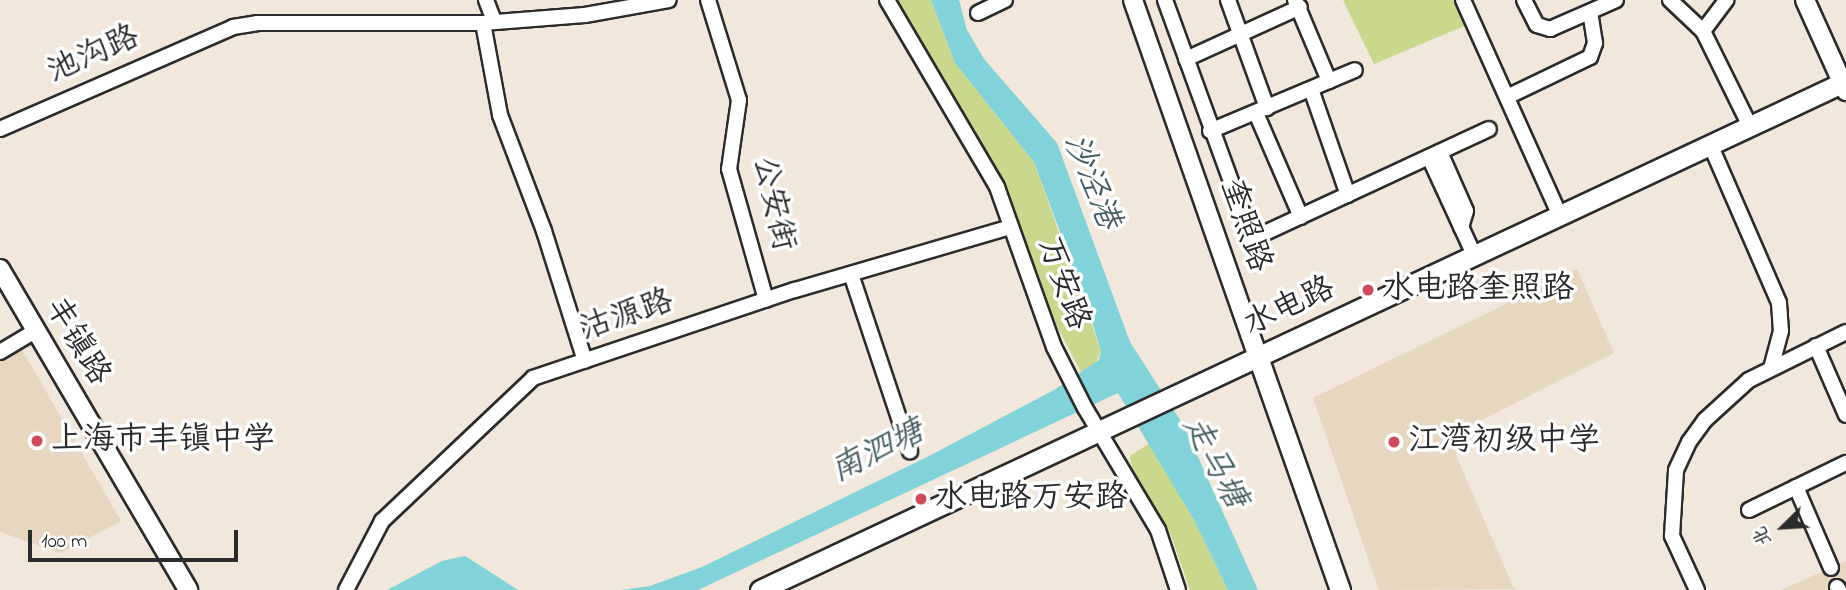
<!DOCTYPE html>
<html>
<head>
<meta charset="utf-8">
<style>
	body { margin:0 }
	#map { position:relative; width:1846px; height:590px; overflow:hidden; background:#f1e7da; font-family:"Indie Flower","LXGW WenKai TC",sans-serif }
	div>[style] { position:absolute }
	.built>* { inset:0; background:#e7d6c0 }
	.green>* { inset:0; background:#c9d88c }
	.water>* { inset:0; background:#81d3d9 }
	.roads { filter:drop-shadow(2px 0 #2b2b2b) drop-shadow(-2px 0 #2b2b2b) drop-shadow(0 2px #2b2b2b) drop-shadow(0 -2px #2b2b2b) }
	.minor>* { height:14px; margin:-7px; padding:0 7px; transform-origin:7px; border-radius:7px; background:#fff }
	.tertiary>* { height:18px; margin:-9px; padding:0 9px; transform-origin:9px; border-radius:9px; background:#fff }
	.secondary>* { height:19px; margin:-9.5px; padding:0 9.5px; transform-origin:9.5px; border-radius:9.5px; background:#fff }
	.dots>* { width:19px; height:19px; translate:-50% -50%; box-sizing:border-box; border:4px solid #fff; border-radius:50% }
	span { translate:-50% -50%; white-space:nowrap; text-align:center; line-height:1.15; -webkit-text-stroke:7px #fff; paint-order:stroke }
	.street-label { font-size:32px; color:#2b2b2b }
	.poi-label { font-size:32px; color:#2b2b2b }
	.left { translate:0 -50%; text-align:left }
	.water-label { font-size:33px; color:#455d5f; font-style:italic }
	.north { position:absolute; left:1748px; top:492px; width:70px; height:70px; -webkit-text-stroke:5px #fff; paint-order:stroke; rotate:246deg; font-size:19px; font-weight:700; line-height:28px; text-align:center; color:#2b2b2b }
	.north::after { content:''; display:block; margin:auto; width:24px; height:32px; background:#2b2b2b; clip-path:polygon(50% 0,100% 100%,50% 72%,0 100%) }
	.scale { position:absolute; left:28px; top:530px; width:210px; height:32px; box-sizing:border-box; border:4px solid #2b2b2b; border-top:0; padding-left:9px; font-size:21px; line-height:24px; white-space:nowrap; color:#2b2b2b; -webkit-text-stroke:5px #fff; paint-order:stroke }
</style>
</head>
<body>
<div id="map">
	<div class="built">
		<i style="clip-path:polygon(1577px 269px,1614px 353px,1464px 429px,1456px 455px,1514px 589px,1379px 590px,1313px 398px)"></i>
		<i style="clip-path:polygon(21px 348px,121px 521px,61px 553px,0 532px,0 360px)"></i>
		<i style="clip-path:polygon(1846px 561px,1846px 583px,1830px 590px,1781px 590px)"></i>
	</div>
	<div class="green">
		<i style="clip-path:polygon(892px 0,931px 0,955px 63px,1034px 162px,1101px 351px,1094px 367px,1082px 374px,1056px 324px,975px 130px)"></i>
		<i style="clip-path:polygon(1343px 0,1458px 0,1469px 24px,1374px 64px)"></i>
		<i style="clip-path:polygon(1150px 443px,1194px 520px,1228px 590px,1190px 590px,1171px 535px,1132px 469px,1130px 456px)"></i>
	</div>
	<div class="water">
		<i style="clip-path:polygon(931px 0,959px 0,967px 30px,984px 59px,1057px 143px,1130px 342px,1184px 426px,1258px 590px,1228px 590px,1194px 520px,1118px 393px,698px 590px,621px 590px,650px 586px,702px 567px,929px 456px,1054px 390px,1099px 360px,1101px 351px,1085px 299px,1034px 162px,955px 63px)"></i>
		<i style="clip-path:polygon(465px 556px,518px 590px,387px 590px,442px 561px)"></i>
	</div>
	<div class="roads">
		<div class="minor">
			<i style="left:486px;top:0;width:22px;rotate:69deg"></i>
			<i style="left:708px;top:0;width:105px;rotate:72.8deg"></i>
			<i style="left:739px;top:100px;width:70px;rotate:98.2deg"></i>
			<i style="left:729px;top:169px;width:136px;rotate:74.2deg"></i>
			<i style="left:887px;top:0;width:217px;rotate:59.5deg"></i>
			<i style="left:997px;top:187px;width:170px;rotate:70.4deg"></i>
			<i style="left:1054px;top:347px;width:68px;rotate:63.1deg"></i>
			<i style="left:1085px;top:408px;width:142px;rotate:59.1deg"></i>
			<i style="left:1158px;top:530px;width:63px;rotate:71.6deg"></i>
			<i style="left:1165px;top:0;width:254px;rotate:70deg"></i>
			<i style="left:1252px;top:239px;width:261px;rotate:-24.9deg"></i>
			<i style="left:1228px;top:0;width:115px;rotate:70.1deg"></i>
			<i style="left:1295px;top:0;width:88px;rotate:67.2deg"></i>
			<i style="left:1463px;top:0;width:235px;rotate:65.8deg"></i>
			<i style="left:1524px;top:0;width:28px;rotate:63deg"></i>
			<i style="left:1537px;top:25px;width:14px;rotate:17deg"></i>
			<i style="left:1550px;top:29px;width:72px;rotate:-23.7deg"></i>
			<i style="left:1670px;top:0;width:45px;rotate:43.2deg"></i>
			<i style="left:1703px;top:31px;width:106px;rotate:63.7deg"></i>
			<i style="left:978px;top:13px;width:30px;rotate:-26deg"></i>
			<i style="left:483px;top:23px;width:94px;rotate:79.5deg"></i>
			<i style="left:500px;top:115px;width:124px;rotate:69.2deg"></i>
			<i style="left:544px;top:231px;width:136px;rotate:72.5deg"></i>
			<i style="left:1703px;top:31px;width:39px;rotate:-53deg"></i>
			<i style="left:1186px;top:59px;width:125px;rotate:-24.5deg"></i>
			<i style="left:1311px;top:89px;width:112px;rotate:70.8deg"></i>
			<i style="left:1509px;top:96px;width:90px;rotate:-25.7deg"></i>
			<i style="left:1590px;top:57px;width:15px;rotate:-70deg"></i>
			<i style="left:1595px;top:43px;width:31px;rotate:-99deg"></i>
			<i style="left:1256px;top:113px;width:113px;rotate:66.6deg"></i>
			<i style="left:0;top:129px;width:254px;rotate:-23.6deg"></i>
			<i style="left:233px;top:27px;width:24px;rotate:-9deg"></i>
			<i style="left:257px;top:23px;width:226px"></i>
			<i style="left:483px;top:23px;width:102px;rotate:-4.5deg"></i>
			<i style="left:585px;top:15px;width:85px;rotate:-10.1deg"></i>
			<i style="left:1210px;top:131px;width:157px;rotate:-22.8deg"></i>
			<i style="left:1710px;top:144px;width:173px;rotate:66.5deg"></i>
			<i style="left:1779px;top:303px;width:28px;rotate:86deg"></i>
			<i style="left:1781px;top:331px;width:35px;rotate:105deg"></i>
			<i style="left:1440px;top:152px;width:64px;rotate:66.2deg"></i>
			<i style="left:1466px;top:211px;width:17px;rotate:107deg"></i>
			<i style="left:1429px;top:157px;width:108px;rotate:65.3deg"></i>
			<i style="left:851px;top:274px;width:187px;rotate:71.6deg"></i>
			<i style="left:1816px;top:346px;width:75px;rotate:66.5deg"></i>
			<i style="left:0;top:352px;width:41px;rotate:-31deg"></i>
			<i style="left:1796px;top:487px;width:88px;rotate:66.6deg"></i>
			<i style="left:1749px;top:510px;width:108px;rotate:-25.9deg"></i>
			<i style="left:1837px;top:587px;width:4px;rotate:56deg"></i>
			<i style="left:346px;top:590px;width:78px;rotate:-62.4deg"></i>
			<i style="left:382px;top:521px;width:208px;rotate:-43.4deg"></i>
			<i style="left:533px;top:378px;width:276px;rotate:-18.6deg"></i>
			<i style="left:795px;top:290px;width:225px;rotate:-16.3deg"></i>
			<i style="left:1697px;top:590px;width:60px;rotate:-114.8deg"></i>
			<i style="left:1672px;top:536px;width:66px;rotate:-86.5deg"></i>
			<i style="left:1676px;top:470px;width:31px;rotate:-65deg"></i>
			<i style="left:1689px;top:442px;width:27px;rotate:-54deg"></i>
			<i style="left:1705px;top:420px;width:59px;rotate:-42.3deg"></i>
			<i style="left:1749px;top:380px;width:108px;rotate:-26.3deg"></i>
		</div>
		<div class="tertiary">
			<i style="left:1133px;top:0;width:378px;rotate:70.7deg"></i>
			<i style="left:1805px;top:0;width:100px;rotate:65.7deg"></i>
			<i style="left:0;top:269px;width:372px;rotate:59.6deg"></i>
		</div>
		<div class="secondary">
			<i style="left:1258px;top:357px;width:247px;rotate:70.6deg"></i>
			<i style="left:760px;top:590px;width:1199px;rotate:-25.11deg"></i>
		</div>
	</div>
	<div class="dots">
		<i style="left:1368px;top:290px;background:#d1495b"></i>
		<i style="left:37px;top:441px;background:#d1495b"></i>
		<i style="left:1394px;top:442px;background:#d1495b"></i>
		<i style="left:921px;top:499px;background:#d1495b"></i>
	</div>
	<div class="street-label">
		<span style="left:94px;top:56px;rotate:-24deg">池沟路</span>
		<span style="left:772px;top:204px;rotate:77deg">公安街</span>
		<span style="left:1244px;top:226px;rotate:71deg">奎照路</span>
		<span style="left:1062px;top:284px;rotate:70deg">万安路</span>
		<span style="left:1290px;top:308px;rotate:-25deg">水电路</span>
		<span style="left:627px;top:317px;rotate:-19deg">沽源路</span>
		<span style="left:76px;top:342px;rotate:59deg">丰镇路</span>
	</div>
	<div class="poi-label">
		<span class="left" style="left:1382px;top:290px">水电路奎照路</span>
		<span class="left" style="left:51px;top:441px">上海市丰镇中学</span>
		<span class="left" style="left:1408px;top:442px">江湾初级中学</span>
		<span class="left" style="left:935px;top:499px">水电路万安路</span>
	</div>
	<div class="water-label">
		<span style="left:1090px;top:182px;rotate:68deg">沙泾港</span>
		<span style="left:878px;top:453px;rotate:-26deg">南泗塘</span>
		<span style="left:1213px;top:463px;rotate:62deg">走马塘</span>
	</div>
	<div class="north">北</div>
	<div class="scale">100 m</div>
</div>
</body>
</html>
